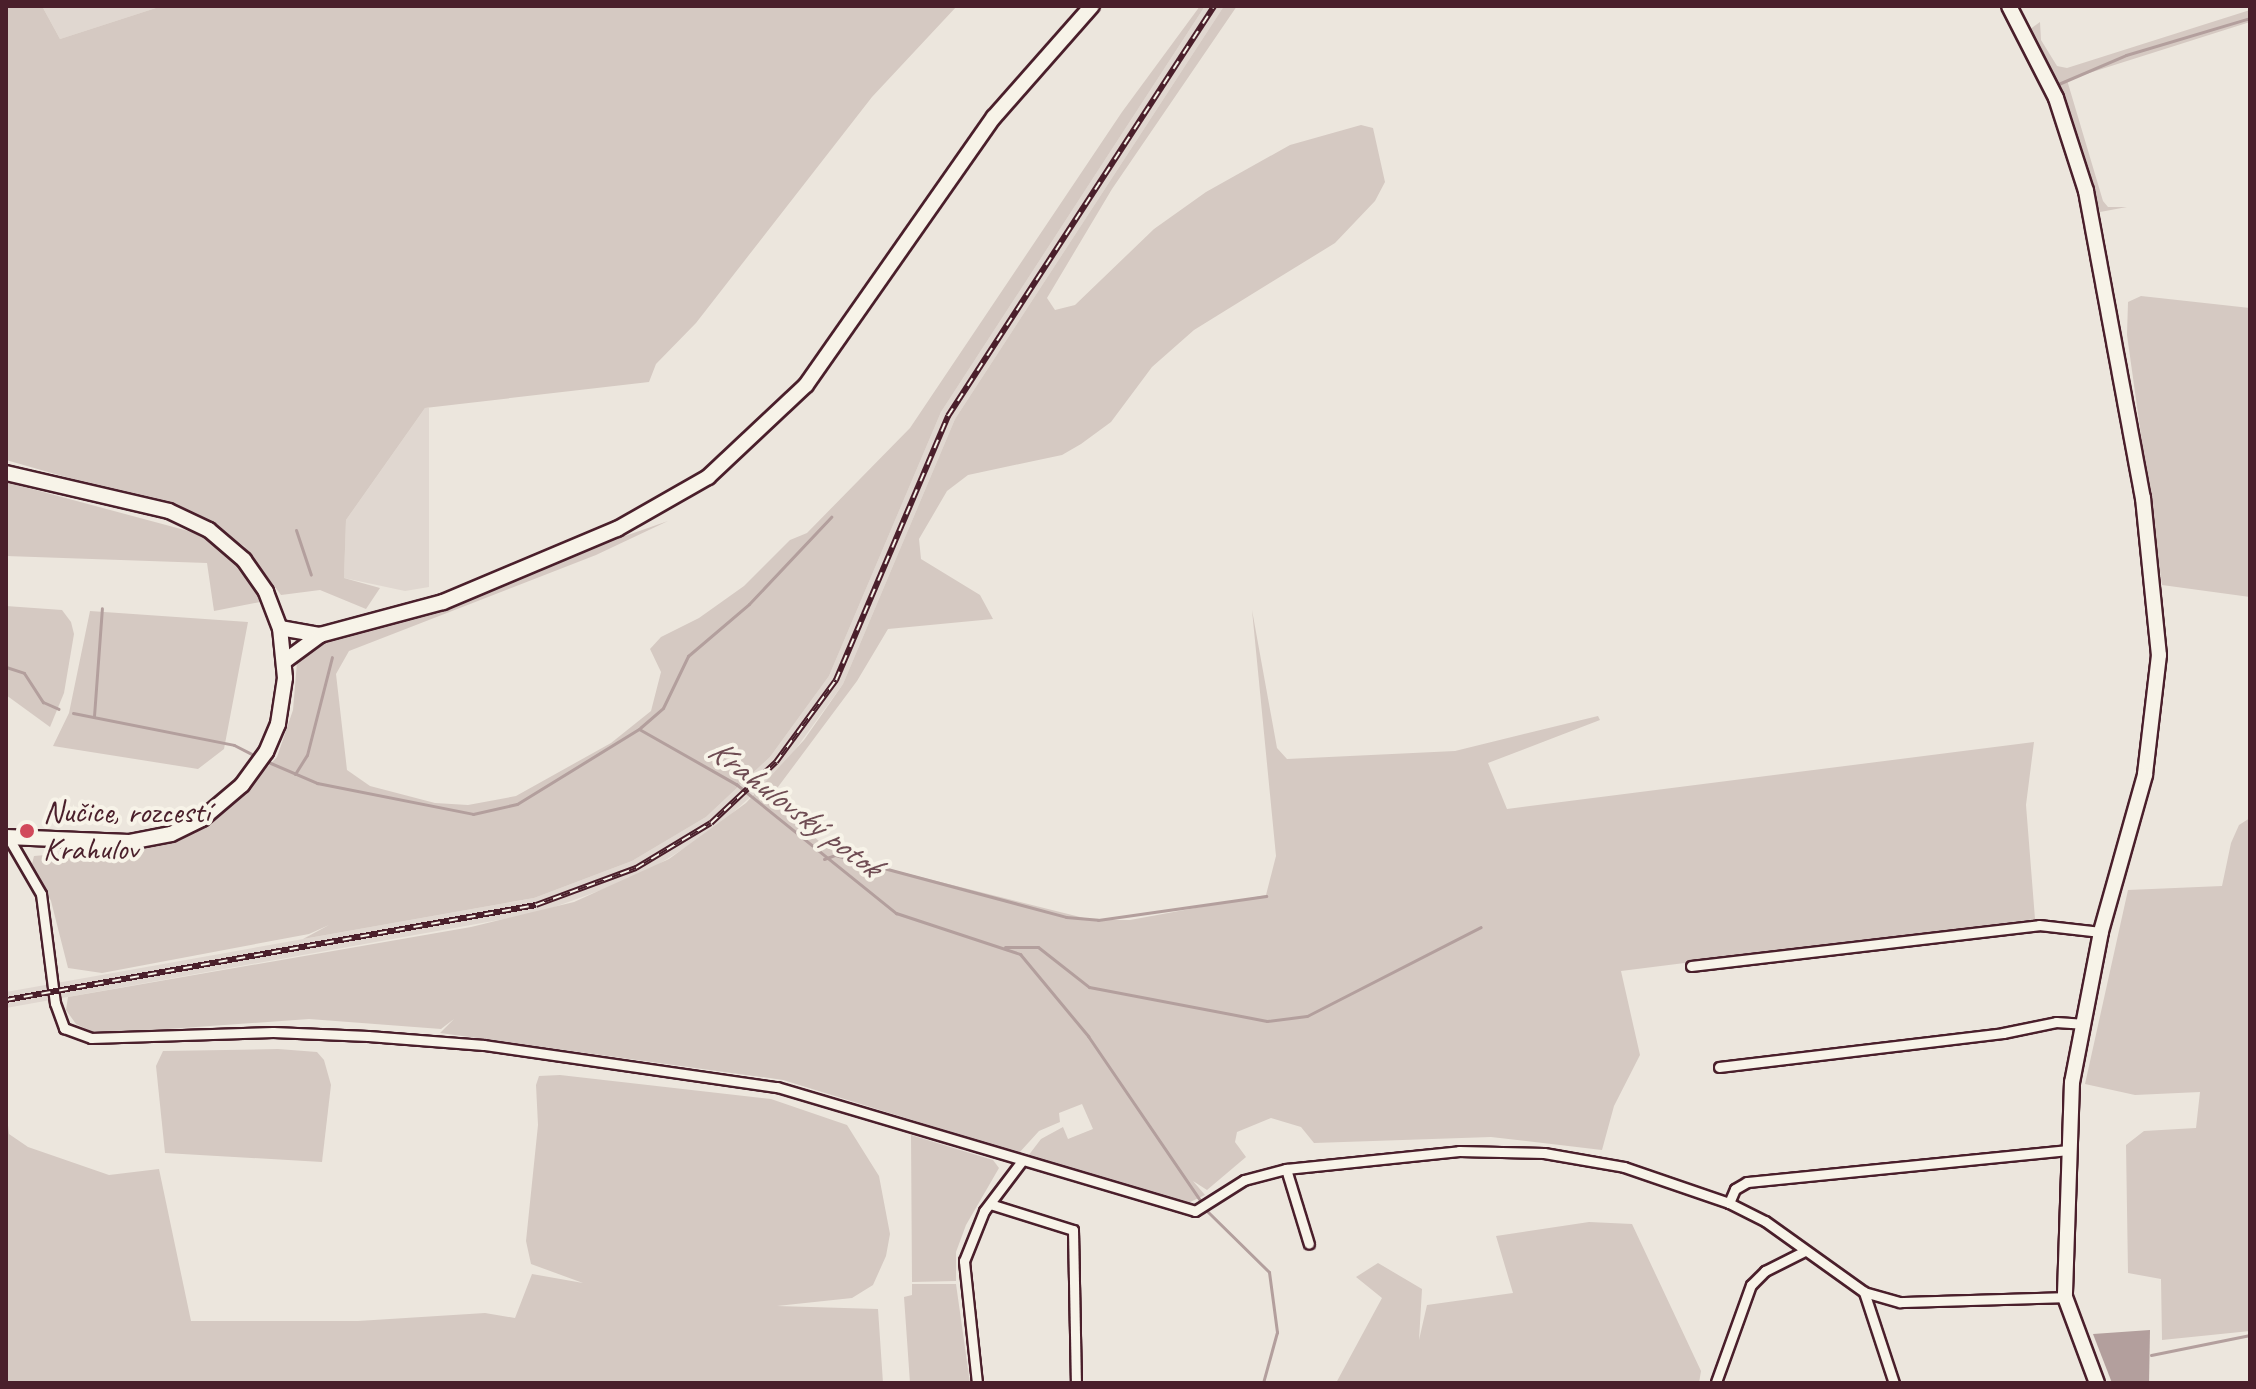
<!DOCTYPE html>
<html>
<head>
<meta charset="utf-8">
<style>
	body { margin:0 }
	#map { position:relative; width:2256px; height:1389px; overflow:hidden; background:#ece6dd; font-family:Caveat,sans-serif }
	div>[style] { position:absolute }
	.built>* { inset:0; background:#e0d7d0 }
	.green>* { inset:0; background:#d5c9c2 }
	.water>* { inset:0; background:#b39f9d }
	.stream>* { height:3px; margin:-1.5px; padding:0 1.5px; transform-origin:1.5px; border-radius:1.5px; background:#b39f9d }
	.roads { filter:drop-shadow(2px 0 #4a1f2b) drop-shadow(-2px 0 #4a1f2b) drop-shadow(0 2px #4a1f2b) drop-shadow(0 -2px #4a1f2b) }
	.street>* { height:9px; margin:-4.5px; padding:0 4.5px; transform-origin:4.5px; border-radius:4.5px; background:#f7f3e8 }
	.secondary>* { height:14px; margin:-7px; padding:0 7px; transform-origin:7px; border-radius:7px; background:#f7f3e8 }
	.rail>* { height:6px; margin-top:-3px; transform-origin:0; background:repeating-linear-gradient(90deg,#f7f3e8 0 9px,#4a1f2b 0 18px); box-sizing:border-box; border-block:2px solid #4a1f2b }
	.dots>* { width:22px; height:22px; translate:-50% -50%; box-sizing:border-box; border:4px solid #f7f3e8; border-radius:50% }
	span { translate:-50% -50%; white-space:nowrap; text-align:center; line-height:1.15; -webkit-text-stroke:8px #f7f3e8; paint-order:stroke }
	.poi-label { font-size:32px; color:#4a1f2b }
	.left { translate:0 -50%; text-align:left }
	.water-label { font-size:34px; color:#6f4c53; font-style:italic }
	.frame { position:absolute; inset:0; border:8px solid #4a1f2b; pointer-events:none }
</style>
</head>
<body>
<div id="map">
	<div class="built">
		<i style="clip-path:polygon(42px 6px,162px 6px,60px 39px)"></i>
		<i style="clip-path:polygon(1205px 6px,1224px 6px,955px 419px,843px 684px,782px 768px,715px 829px,640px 876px,538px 913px,6px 1008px,6px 992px,534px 898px,632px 861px,706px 817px,770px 757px,829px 676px,941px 412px)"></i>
		<i style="clip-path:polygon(425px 408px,429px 408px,429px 587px,405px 591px,344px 578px,346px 520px)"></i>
	</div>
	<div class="green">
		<i style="clip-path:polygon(6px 6px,42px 6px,60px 39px,162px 6px,957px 6px,872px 97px,696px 323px,656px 364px,649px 382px,425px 408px,346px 520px,344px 578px,380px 588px,366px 609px,320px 590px,281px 595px,244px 546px,185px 511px,6px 460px)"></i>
		<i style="clip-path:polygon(1200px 6px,1205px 6px,941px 412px,829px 676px,770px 757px,706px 817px,632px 861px,534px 898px,303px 939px,329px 925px,309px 934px,102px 973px,68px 968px,51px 901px,32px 864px,34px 856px,151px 846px,183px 837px,226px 811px,277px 757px,293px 710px,298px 650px,668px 521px,596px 555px,349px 651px,336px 674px,347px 770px,370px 786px,435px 803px,468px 805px,516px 796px,611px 743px,651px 711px,661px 672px,650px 649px,661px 637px,699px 618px,744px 586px,790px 540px,807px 533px,910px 428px,1122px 112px)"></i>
		<i style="clip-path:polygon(1224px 6px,1237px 6px,1112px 189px,1047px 298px,1055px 310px,1075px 305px,1154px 229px,1206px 192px,1290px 145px,1361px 125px,1373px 128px,1385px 182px,1375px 201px,1335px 243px,1194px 330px,1152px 367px,1111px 422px,1081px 444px,1062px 455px,968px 475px,947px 491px,919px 539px,921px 559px,980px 595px,993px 619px,888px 629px,857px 681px,775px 791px,778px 806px,827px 848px,857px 861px,1092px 920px,1130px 920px,1266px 895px,1276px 856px,1252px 610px,1277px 748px,1287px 759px,1455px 751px,1598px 716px,1600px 720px,1488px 763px,1507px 809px,2034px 742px,2026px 805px,2035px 919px,1621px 971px,1640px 1055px,1614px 1106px,1602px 1150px,1491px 1137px,1314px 1143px,1301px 1127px,1271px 1118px,1237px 1132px,1235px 1142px,1246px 1157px,1207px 1190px,1193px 1181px,1205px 1195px,1188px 1203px,1028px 1156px,1041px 1139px,1063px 1127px,1068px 1139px,1093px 1129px,1082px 1104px,1059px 1113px,1060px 1122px,1039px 1131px,1019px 1153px,783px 1080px,440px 1033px,454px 1019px,441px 1029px,309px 1019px,97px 1034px,76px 1024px,66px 1010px,68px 997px,471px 927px,574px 902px,669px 859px,746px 803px,804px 740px,843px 684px,955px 419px)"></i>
		<i style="clip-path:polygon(2250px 10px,2250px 22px,2067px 80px,2103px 201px,2108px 207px,2127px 207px,2100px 212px,2077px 134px,2029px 30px,2040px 22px,2041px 40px,2057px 66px,2067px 68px)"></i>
		<i style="clip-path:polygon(2141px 296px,2250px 308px,2250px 597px,2162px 585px,2127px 335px,2128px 302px)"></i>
		<i style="clip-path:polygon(6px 482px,207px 536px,247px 568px,265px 601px,214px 611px,207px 563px,6px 556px)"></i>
		<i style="clip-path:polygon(6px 606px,62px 610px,71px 622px,74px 634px,64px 693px,50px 727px,6px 695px)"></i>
		<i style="clip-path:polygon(90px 611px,248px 622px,224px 749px,198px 769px,53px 746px,69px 713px)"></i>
		<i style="clip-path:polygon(2250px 818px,2250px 1331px,2162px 1340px,2161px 1279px,2128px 1273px,2126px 1145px,2144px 1131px,2196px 1128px,2200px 1092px,2135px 1095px,2085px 1084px,2128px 890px,2222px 886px,2231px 843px,2239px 825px)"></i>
		<i style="clip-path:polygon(278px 1049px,317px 1052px,324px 1060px,331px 1085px,322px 1162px,165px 1153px,156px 1066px,163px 1051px)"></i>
		<i style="clip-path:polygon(560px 1075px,771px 1099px,847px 1125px,879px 1176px,890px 1234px,886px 1256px,873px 1285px,852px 1298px,777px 1306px,878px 1309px,883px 1383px,6px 1383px,6px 1108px,9px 1134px,28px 1147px,109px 1175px,159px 1169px,191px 1321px,358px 1321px,485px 1313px,515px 1318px,532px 1274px,583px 1283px,531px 1264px,526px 1241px,538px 1125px,536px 1085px,539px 1076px)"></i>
		<i style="clip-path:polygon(911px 1135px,993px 1160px,999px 1168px,966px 1225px,956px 1252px,956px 1281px,912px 1282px)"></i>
		<i style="clip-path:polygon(1589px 1222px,1632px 1224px,1701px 1371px,1699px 1383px,1336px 1383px,1382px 1298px,1356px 1277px,1378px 1263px,1422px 1289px,1419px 1340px,1427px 1305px,1513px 1293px,1496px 1236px)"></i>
		<i style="clip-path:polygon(912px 1284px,956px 1284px,970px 1383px,910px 1383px,904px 1297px,912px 1295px)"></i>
	</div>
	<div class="water">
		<i style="clip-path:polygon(2150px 1330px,2149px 1383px,2112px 1383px,2093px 1334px)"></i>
	</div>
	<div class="stream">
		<i style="left:2056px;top:85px;width:76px;rotate:-23.2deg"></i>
		<i style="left:2126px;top:55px;width:129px;rotate:-16.6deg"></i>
		<i style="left:296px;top:530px;width:47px;rotate:71.6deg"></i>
		<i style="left:6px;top:667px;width:19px;rotate:18deg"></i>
		<i style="left:24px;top:673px;width:35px;rotate:57deg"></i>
		<i style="left:43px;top:702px;width:17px;rotate:24deg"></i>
		<i style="left:73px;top:713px;width:164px;rotate:11.2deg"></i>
		<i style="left:234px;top:745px;width:25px;rotate:27deg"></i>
		<i style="left:94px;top:716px;width:108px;rotate:-85.8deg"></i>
		<i style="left:640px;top:728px;width:30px;rotate:-41deg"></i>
		<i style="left:663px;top:708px;width:58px;rotate:-64.3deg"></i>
		<i style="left:688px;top:656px;width:80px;rotate:-40.4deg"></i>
		<i style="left:749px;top:604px;width:120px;rotate:-46.7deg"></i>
		<i style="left:266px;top:761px;width:56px;rotate:23.3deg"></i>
		<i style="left:317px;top:783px;width:159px;rotate:11.2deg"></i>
		<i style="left:473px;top:814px;width:45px;rotate:-12.8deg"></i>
		<i style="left:517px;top:804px;width:143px;rotate:-31.6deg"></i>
		<i style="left:639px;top:729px;width:112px;rotate:29.6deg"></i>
		<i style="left:736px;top:784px;width:206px;rotate:38.9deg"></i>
		<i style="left:896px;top:913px;width:131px;rotate:18.3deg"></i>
		<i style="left:1020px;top:954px;width:107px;rotate:50.3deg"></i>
		<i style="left:1088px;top:1036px;width:202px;rotate:55.7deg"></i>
		<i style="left:295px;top:774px;width:22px;rotate:-58deg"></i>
		<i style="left:307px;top:755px;width:101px;rotate:-75.7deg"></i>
		<i style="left:824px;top:859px;width:12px;rotate:-20deg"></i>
		<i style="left:835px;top:855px;width:239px;rotate:15deg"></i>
		<i style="left:1066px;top:917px;width:32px;rotate:5deg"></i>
		<i style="left:1098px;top:920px;width:170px;rotate:-8.1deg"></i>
		<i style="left:1005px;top:947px;width:33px"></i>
		<i style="left:1038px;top:947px;width:65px;rotate:38.1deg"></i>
		<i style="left:1089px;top:987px;width:181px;rotate:10.8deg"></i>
		<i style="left:1267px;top:1021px;width:40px;rotate:-7.1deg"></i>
		<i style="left:1307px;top:1016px;width:195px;rotate:-27.1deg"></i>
		<i style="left:1207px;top:1211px;width:87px;rotate:44.5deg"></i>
		<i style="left:1269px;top:1272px;width:61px;rotate:82.4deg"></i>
		<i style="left:1277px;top:1332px;width:53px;rotate:105.4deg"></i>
		<i style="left:2151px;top:1355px;width:101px;rotate:-11.4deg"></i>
	</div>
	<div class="roads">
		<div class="street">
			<i style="left:8px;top:837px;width:66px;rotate:59.9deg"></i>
			<i style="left:41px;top:894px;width:110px;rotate:82.7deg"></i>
			<i style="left:55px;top:1003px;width:27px;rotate:70deg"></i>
			<i style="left:64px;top:1028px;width:29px;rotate:20deg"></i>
			<i style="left:91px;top:1038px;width:182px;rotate:-1.9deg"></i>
			<i style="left:273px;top:1032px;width:95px;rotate:2.4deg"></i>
			<i style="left:368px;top:1036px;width:116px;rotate:4.4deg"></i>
			<i style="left:484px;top:1045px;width:296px;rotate:8.2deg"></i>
			<i style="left:777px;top:1087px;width:436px;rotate:16.5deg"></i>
			<i style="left:1195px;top:1211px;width:58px;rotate:-32.3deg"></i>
			<i style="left:1244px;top:1180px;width:43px;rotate:-14.7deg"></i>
			<i style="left:1286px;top:1169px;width:174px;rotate:-5.9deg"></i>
			<i style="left:1459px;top:1151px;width:85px;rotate:1.3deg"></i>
			<i style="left:1544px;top:1153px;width:81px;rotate:9.9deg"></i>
			<i style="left:1624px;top:1167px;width:111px;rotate:18.9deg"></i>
			<i style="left:1729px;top:1203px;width:40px;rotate:26.6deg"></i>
			<i style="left:1765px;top:1221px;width:122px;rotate:35.6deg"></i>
			<i style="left:1864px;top:1292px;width:37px;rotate:16deg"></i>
			<i style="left:1900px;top:1302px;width:165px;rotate:-1.7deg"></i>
			<i style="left:1691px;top:966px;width:350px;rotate:-6.7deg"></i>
			<i style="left:2039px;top:925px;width:62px;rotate:6.4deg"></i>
			<i style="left:1719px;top:1067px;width:286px;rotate:-6.8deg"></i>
			<i style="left:2003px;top:1033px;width:54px;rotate:-11.7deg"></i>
			<i style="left:2056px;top:1022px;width:26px;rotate:4deg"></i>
			<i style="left:1286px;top:1169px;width:78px;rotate:73deg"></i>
			<i style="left:1729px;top:1203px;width:15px;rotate:-67deg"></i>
			<i style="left:1735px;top:1189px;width:14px;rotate:-30deg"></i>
			<i style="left:1747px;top:1182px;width:321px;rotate:-5.7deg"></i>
			<i style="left:990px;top:1204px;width:87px;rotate:17.4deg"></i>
			<i style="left:1073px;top:1230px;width:153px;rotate:88.9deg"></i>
			<i style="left:1864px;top:1292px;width:96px;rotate:71.8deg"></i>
			<i style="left:1716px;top:1382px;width:103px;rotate:-70.2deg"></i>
			<i style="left:1751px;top:1285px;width:20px;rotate:-45deg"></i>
			<i style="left:1765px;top:1271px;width:45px;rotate:-26.6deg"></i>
			<i style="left:977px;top:1383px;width:123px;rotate:-96.1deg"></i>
			<i style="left:964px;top:1261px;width:54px;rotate:-68.2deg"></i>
			<i style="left:984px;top:1211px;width:61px;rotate:-52.9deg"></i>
		</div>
		<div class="secondary">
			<i style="left:2009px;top:6px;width:103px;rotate:62.9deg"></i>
			<i style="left:2056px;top:98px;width:98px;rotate:72.1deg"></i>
			<i style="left:2086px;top:191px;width:312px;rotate:79.5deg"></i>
			<i style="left:2143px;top:498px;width:158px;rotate:84.2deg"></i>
			<i style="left:2159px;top:655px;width:121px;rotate:96.7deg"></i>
			<i style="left:2145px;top:775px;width:163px;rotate:105.7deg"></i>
			<i style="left:2101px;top:932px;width:153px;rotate:100.9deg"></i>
			<i style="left:2072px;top:1082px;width:215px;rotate:91.9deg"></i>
			<i style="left:2065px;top:1297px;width:92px;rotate:69.6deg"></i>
			<i style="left:6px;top:473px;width:167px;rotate:13.1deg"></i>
			<i style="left:169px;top:511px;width:44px;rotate:25.4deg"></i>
			<i style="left:209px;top:530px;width:46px;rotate:40.6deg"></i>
			<i style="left:244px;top:560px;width:39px;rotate:55deg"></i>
			<i style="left:266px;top:592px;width:39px;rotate:69deg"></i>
			<i style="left:280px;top:628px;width:50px;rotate:84.3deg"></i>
			<i style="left:285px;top:678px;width:47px;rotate:98.7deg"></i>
			<i style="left:278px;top:724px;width:30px;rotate:113deg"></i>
			<i style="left:266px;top:752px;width:41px;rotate:126deg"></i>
			<i style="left:242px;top:785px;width:52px;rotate:139.6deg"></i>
			<i style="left:202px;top:819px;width:34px;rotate:154deg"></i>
			<i style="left:171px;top:834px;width:43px;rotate:169.2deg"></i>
			<i style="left:129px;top:842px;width:123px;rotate:-177.7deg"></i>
			<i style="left:280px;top:628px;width:41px;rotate:9.9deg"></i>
			<i style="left:285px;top:661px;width:44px;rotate:-36.6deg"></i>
			<i style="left:320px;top:635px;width:127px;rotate:-15deg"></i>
			<i style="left:443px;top:602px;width:189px;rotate:-22.8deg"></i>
			<i style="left:617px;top:529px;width:105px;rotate:-29.7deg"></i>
			<i style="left:708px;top:477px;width:134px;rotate:-43.2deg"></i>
			<i style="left:806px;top:385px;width:327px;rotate:-55deg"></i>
			<i style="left:994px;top:117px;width:148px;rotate:-48.6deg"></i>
		</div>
	</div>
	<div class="rail">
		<i style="left:6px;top:1000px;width:538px;rotate:-10.16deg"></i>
		<i style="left:536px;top:905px;width:107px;rotate:-20.3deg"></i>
		<i style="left:636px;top:868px;width:87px;rotate:-31deg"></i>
		<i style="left:711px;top:823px;width:89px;rotate:-43.2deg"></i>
		<i style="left:776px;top:762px;width:102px;rotate:-53.8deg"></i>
		<i style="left:836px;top:680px;width:287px;rotate:-67deg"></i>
		<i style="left:948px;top:416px;width:489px;rotate:-57deg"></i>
	</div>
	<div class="dots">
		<i style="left:27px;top:831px;background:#d1495b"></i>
	</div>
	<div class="poi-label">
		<span class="left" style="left:43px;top:831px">Nučice, rozcestí<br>Krahulov</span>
	</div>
	<div class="water-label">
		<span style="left:795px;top:807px;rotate:37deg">Krahulovský potok</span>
	</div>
	<div class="frame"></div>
</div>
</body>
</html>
